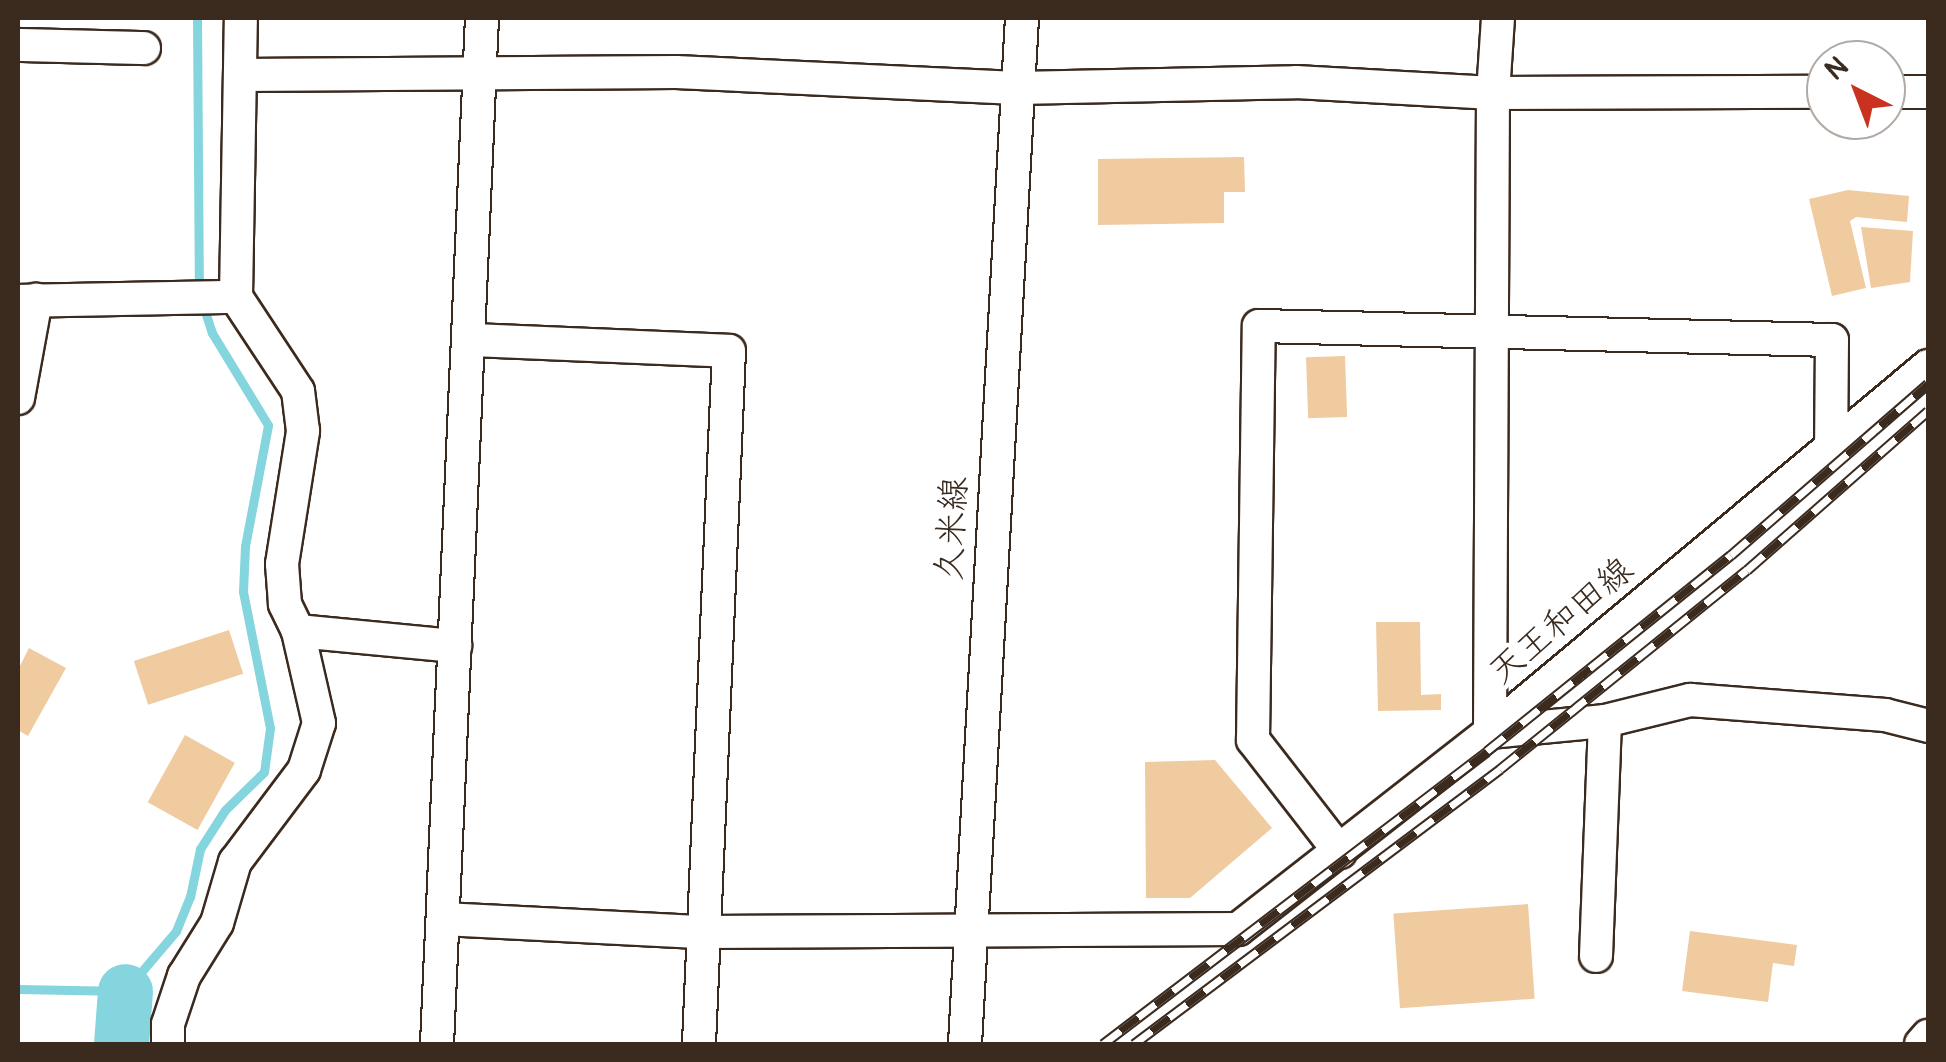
<!DOCTYPE html>
<html>
<head>
<meta charset="utf-8">
<style>
	body { margin:0 }
	#map { position:relative; width:1946px; height:1062px; overflow:hidden; background:#fff; font-family:Pangolin,"Klee One",sans-serif }
	div>[style] { position:absolute }
	.stream>* { height:9px; margin:-4.5px; padding:0 4.5px; transform-origin:4.5px; border-radius:4.5px; background:#84d5dd }
	.river>* { height:55px; margin:-27.5px; padding:0 27.5px; transform-origin:27.5px; border-radius:27.5px; background:#84d5dd }
	.building>* { inset:0; background:#f0cba0; transform-origin:0 0 }
	.roads { filter:drop-shadow(2px 0 #3b2a1e) drop-shadow(-2px 0 #3b2a1e) drop-shadow(0 2px #3b2a1e) drop-shadow(0 -2px #3b2a1e) }
	.minor>* { height:32px; margin:-16px; padding:0 16px; transform-origin:16px; border-radius:16px; background:#fff }
	.rail>* { height:11px; margin-top:-5.5px; transform-origin:0; background:repeating-linear-gradient(90deg,#fff 0 22px,#3b2a1e 0 44px); box-sizing:border-box; border-block:2px solid #3b2a1e }
	span { translate:-50% -50%; white-space:nowrap; text-align:center; line-height:1.15; -webkit-text-stroke:9px #fff; paint-order:stroke }
	.street-label { font-size:35px; color:#3b2a1e }
	.frame { position:absolute; inset:0; border:20px solid #3b2a1e; pointer-events:none }
	.north { position:absolute; left:1806px; top:40px; width:100px; height:100px; box-sizing:border-box; background:#fff; border:2px solid #b1aaa5; border-radius:50%; rotate:318deg; font-size:28px; font-weight:700; line-height:40px; text-align:center; color:#3b2a1e }
	.north::after { content:''; display:block; margin:auto; width:35px; height:45px; background:#c8321e; clip-path:polygon(50% 0,100% 100%,50% 72%,0 100%) }
</style>
</head>
<body>
<div id="map">
	<div class="stream">
		<i style="left:197px;top:18px;width:273px;rotate:89.6deg"></i>
		<i style="left:18px;top:989px;width:107px;rotate:1.1deg"></i>
		<i style="left:125px;top:991px;width:79px;rotate:-49.6deg"></i>
		<i style="left:176px;top:931px;width:37px;rotate:-68deg"></i>
		<i style="left:190px;top:897px;width:49px;rotate:-78.2deg"></i>
		<i style="left:200px;top:849px;width:46px;rotate:-57.3deg"></i>
		<i style="left:225px;top:810px;width:54px;rotate:-44.3deg"></i>
		<i style="left:264px;top:772px;width:44px;rotate:-82.2deg"></i>
		<i style="left:270px;top:728px;width:139px;rotate:-101.2deg"></i>
		<i style="left:243px;top:592px;width:46px;rotate:-87.5deg"></i>
		<i style="left:245px;top:546px;width:123px;rotate:-79.2deg"></i>
		<i style="left:268px;top:425px;width:108px;rotate:-121.3deg"></i>
		<i style="left:212px;top:333px;width:28px;rotate:-108deg"></i>
	</div>
	<div class="river">
		<i style="left:121px;top:1044px;width:53px;rotate:-85.7deg"></i>
	</div>
	<div class="building">
		<i style="clip-path:polygon(1244px 157px,1245px 192px,1224px 192px,1224px 223px,1098px 225px,1098px 159px)"></i>
		<i style="clip-path:polygon(1848px 190px,1909px 196px,1907px 222px,1856px 217px,1850px 221px,1866px 288px,1832px 296px,1809px 199px)"></i>
		<i style="clip-path:polygon(1861px 227px,1913px 231px,1910px 282px,1871px 288px)"></i>
		<i style="left:1345px;top:356px;width:61px;height:39px;rotate:88deg"></i>
		<i style="clip-path:polygon(1376px 622px,1420px 622px,1421px 695px,1441px 694px,1441px 710px,1378px 711px)"></i>
		<i style="left:229px;top:630px;width:46px;height:100px;rotate:72deg"></i>
		<i style="clip-path:polygon(29px 648px,66px 668px,28px 736px,18px 730px,18px 670px)"></i>
		<i style="left:185px;top:735px;width:57px;height:77px;rotate:29deg"></i>
		<i style="clip-path:polygon(1215px 760px,1272px 828px,1190px 898px,1146px 898px,1145px 762px)"></i>
		<i style="left:1528px;top:904px;width:95px;height:135px;rotate:86deg"></i>
		<i style="clip-path:polygon(1690px 931px,1797px 945px,1794px 966px,1773px 963px,1768px 1002px,1682px 991px)"></i>
	</div>
	<div class="roads">
		<div class="minor">
			<i style="left:1498px;top:18px;width:75px;rotate:93.8deg"></i>
			<i style="left:1493px;top:93px;width:639px;rotate:90.27deg"></i>
			<i style="left:1490px;top:732px;width:116px;rotate:-5.5deg"></i>
			<i style="left:18px;top:45px;width:126px;rotate:1.4deg"></i>
			<i style="left:241px;top:75px;width:435px;rotate:-0.4deg"></i>
			<i style="left:676px;top:72px;width:341px;rotate:2.7deg"></i>
			<i style="left:1017px;top:88px;width:279px;rotate:-1.2deg"></i>
			<i style="left:1296px;top:82px;width:197px;rotate:3.2deg"></i>
			<i style="left:1493px;top:93px;width:333px;rotate:-0.2deg"></i>
			<i style="left:1886px;top:92px;width:42px"></i>
			<i style="left:18px;top:301px;width:218px;rotate:-1.1deg"></i>
			<i style="left:236px;top:297px;width:279px;rotate:-89deg"></i>
			<i style="left:471px;top:340px;width:258px;rotate:2.4deg"></i>
			<i style="left:729px;top:351px;width:694px;rotate:92.48deg"></i>
			<i style="left:18px;top:398px;width:100px;rotate:-79.6deg"></i>
			<i style="left:298px;top:631px;width:158px;rotate:5.5deg"></i>
			<i style="left:1340px;top:852px;width:142px;rotate:-127.8deg"></i>
			<i style="left:1253px;top:740px;width:414px;rotate:-89.2deg"></i>
			<i style="left:1259px;top:326px;width:573px;rotate:1.4deg"></i>
			<i style="left:1832px;top:340px;width:108px;rotate:90.5deg"></i>
			<i style="left:443px;top:919px;width:260px;rotate:2.9deg"></i>
			<i style="left:703px;top:932px;width:535px;rotate:-0.32deg"></i>
			<i style="left:1238px;top:929px;width:320px;rotate:-38deg"></i>
			<i style="left:1490px;top:732px;width:571px;rotate:-39.88deg"></i>
			<i style="left:1596px;top:956px;width:235px;rotate:-87.8deg"></i>
			<i style="left:1605px;top:721px;width:88px;rotate:-13.9deg"></i>
			<i style="left:1690px;top:700px;width:196px;rotate:4.4deg"></i>
			<i style="left:1885px;top:715px;width:44px;rotate:14.3deg"></i>
			<i style="left:168px;top:1044px;width:20px;rotate:-90deg"></i>
			<i style="left:168px;top:1024px;width:51px;rotate:-71.6deg"></i>
			<i style="left:184px;top:976px;width:62px;rotate:-58.1deg"></i>
			<i style="left:217px;top:923px;width:64px;rotate:-73.6deg"></i>
			<i style="left:235px;top:862px;width:115px;rotate:-53.1deg"></i>
			<i style="left:304px;top:770px;width:49px;rotate:-72.3deg"></i>
			<i style="left:319px;top:723px;width:94px;rotate:-102.9deg"></i>
			<i style="left:298px;top:631px;width:30px;rotate:-116deg"></i>
			<i style="left:285px;top:604px;width:40px;rotate:-94.3deg"></i>
			<i style="left:282px;top:564px;width:135px;rotate:-81deg"></i>
			<i style="left:303px;top:431px;width:40px;rotate:-97.1deg"></i>
			<i style="left:298px;top:391px;width:113px;rotate:-123.4deg"></i>
			<i style="left:437px;top:1044px;width:1027px;rotate:-87.49deg"></i>
			<i style="left:965px;top:1044px;width:1028px;rotate:-86.82deg"></i>
			<i style="left:1921px;top:1044px;width:11px;rotate:-49deg"></i>
		</div>
	</div>
	<div class="rail">
		<i style="left:1103px;top:1044px;width:483px;rotate:-37.3deg"></i>
		<i style="left:1487px;top:751px;width:313px;rotate:-38.8deg"></i>
		<i style="left:1731px;top:555px;width:261px;rotate:-41deg"></i>
		<i style="left:1134px;top:1044px;width:458px;rotate:-36.9deg"></i>
		<i style="left:1500px;top:769px;width:317px;rotate:-38.9deg"></i>
		<i style="left:1747px;top:570px;width:241px;rotate:-41.3deg"></i>
	</div>
	<div class="street-label">
		<span style="left:952px;top:529px;rotate:-87deg">久米線</span>
		<span style="left:1561px;top:621px;rotate:-40deg">天王和田線</span>
	</div>
	<div class="frame"></div>
	<div class="north">N</div>
</div>
</body>
</html>
